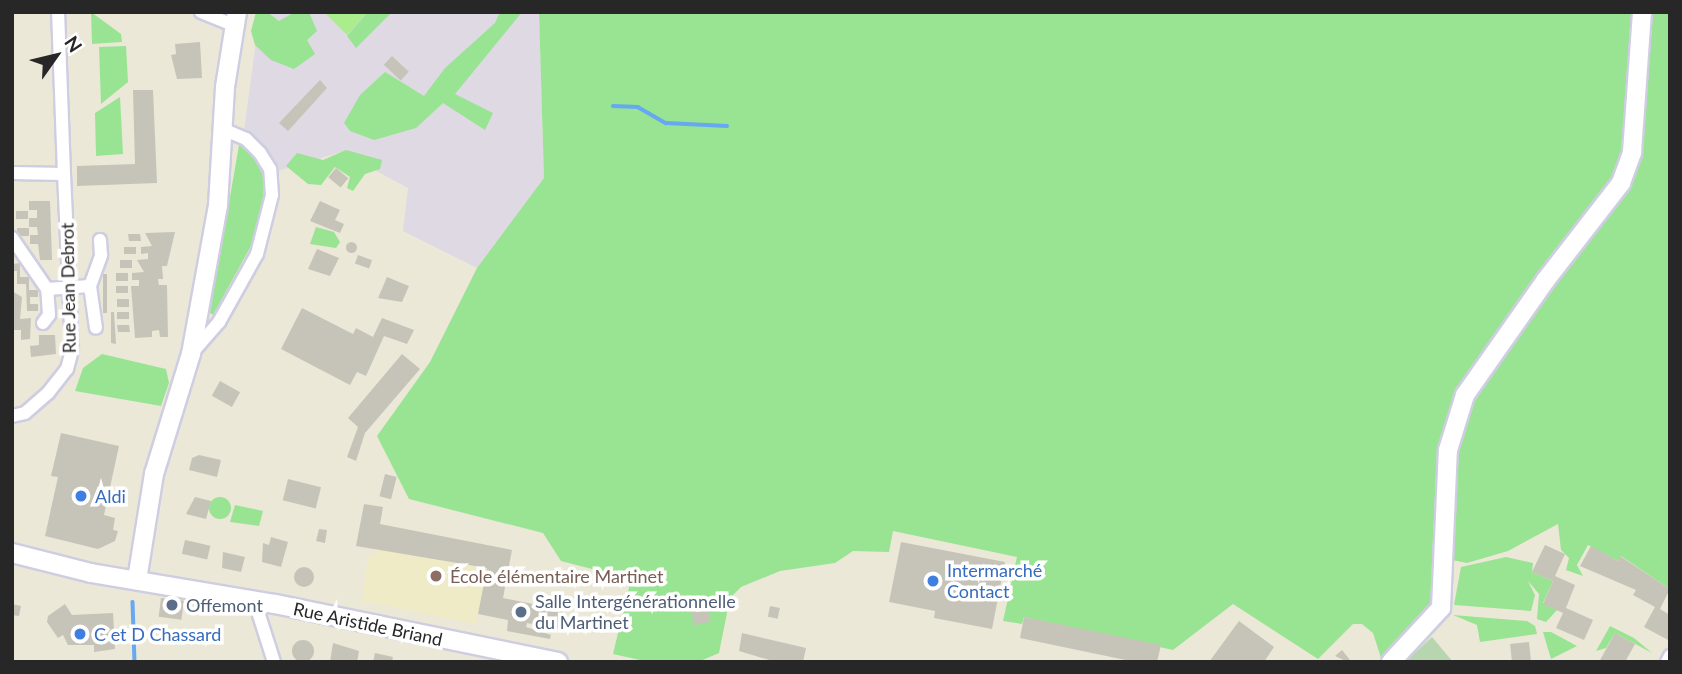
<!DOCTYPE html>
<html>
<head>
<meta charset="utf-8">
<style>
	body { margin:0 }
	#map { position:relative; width:1682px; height:674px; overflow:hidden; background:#ebe8d8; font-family:Lato,sans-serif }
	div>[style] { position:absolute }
	.industrial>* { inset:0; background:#ded9e2 }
	.education>* { inset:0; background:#eeebc6 }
	.green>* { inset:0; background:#98e492 }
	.round { border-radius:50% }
	.cemetery>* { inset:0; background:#b7d5ae }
	.pitch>* { inset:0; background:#abec8d }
	.stream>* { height:3.5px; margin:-1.75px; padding:0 1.75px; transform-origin:1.75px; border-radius:1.75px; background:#66a8f2 }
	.building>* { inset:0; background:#c6c4b8; transform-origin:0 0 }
	.roads { filter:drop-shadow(2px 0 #cfcde1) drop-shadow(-2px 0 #cfcde1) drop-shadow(0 2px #cfcde1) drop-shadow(0 -2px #cfcde1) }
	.street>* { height:12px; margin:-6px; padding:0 6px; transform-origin:6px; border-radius:6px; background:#fff }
	.secondary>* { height:18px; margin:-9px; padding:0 9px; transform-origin:9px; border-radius:9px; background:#fff }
	.dots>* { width:19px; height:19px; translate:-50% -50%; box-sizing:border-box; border:4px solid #fff; border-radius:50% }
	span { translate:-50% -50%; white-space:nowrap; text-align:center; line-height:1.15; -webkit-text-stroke:7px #fff; paint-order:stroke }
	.street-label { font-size:18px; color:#272727 }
	.shop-label { font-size:18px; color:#366cbe }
	.left { translate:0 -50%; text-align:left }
	.education-label { font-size:18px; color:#785e54 }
	.service-label { font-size:18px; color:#4e5e75 }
	.frame { position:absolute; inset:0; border:14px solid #272727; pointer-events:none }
	.north { position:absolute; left:21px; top:21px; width:70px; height:70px; -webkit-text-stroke:5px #fff; paint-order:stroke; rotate:56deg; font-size:19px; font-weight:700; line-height:28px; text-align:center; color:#272727 }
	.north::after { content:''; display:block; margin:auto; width:24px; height:32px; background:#272727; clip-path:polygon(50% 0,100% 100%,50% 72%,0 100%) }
</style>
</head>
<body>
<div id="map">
	<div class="industrial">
		<i style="clip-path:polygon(260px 12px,539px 12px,544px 178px,477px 268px,403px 231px,408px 188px,341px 152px,237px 183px)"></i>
	</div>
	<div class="education">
		<i style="clip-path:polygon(380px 524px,512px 550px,503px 598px,482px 594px,476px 624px,362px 601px,368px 556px,374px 557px)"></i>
	</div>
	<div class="green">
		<i style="clip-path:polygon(91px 12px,121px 34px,122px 42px,92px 44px)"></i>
		<i style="clip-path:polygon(256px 12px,267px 12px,279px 21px,295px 12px,309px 12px,317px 31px,307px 40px,315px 54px,294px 69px,271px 60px,255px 45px,251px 31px)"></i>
		<i style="clip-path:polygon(368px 12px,392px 12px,356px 48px,347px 36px)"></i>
		<i style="clip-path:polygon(500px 12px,522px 12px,455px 94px,493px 113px,485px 130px,443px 103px,416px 128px,374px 140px,350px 131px,344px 123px,360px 95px,385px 72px,424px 96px,445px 68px,495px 23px)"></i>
		<i style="clip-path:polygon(539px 12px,1670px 12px,1670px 589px,1621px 556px,1618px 561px,1588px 545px,1577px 565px,1583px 576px,1566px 570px,1569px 558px,1561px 550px,1558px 524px,1508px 551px,1467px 563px,1452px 560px,1449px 539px,1440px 534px,1432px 612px,1382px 661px,1373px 633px,1362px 624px,1353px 624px,1318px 659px,1233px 604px,1173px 650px,1024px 617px,1022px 624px,1003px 621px,1017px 557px,893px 531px,889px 552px,853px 551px,835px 563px,780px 571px,741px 587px,730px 598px,719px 653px,698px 662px,649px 662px,613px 654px,631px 579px,561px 561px,543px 533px,409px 499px,377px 436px,430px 362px,477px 268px,544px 178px)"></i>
		<i style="clip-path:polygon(126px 46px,128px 82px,101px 104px,99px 47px)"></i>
		<i style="clip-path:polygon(120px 97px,123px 154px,96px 156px,95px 113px)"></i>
		<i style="clip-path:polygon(239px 145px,252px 155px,264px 177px,263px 208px,257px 235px,213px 315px,210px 313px)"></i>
		<i style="clip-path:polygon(346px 150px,382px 160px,380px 169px,365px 174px,353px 191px,347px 188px,350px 177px,335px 167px,321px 185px,308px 184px,286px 166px,297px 153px,323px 160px)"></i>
		<i style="clip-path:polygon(316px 227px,334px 232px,340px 242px,336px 248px,310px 244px)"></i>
		<i style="clip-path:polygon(102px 354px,166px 369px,169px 383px,161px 406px,75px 391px,83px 368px)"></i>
		<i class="round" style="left:209px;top:497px;width:22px;height:22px"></i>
		<i style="clip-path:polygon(235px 505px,263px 511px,259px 526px,230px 522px)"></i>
		<i style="clip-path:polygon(1506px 557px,1533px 563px,1532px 572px,1553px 581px,1543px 603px,1557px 610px,1546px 622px,1537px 619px,1539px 594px,1528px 581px,1535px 595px,1531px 611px,1454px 605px,1461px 567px)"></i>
		<i style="clip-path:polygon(1453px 615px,1527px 621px,1535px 626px,1537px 634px,1480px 642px,1477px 625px)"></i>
		<i style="clip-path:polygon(1610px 626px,1634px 638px,1652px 653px,1615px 633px,1606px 648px,1596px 651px)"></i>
		<i style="clip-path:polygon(1543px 632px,1551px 632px,1577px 646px,1551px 659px)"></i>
	</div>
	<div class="cemetery">
		<i style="clip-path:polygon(1432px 637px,1453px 662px,1405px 662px)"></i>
	</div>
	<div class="pitch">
		<i style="clip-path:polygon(324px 12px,368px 12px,347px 35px)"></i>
	</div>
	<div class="stream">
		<i style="left:613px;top:106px;width:25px;rotate:2deg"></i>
		<i style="left:638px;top:107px;width:32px;rotate:30deg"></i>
		<i style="left:666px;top:123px;width:61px;rotate:2.8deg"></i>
		<i style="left:133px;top:602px;width:60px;rotate:88.1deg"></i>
	</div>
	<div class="building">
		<i style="clip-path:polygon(200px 42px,202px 78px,177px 79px,171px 55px,176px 54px,175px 44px)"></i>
		<i style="left:392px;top:56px;width:23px;height:12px;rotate:43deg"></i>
		<i style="clip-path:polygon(320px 80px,327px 88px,288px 131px,279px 123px)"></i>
		<i style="clip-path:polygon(133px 90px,153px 90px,157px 183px,77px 186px,77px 166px,135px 164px)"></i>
		<i style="left:336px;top:168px;width:16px;height:12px;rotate:40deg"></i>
		<i style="clip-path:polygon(29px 201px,50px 201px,52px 260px,40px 260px,38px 244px,30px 244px,30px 235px,38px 235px,37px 227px,29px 227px,29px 218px,37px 218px,37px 210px,29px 210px)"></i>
		<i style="clip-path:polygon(320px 201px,340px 210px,335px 220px,344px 224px,340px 233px,310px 221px)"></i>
		<i style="left:28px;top:211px;width:8px;height:12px;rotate:90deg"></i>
		<i style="left:29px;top:228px;width:8px;height:12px;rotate:90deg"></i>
		<i style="clip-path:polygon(175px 232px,167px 266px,162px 266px,163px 279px,158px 279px,159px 285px,167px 285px,168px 337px,160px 337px,159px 330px,152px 331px,152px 337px,135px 338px,131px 286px,139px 286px,139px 280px,132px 280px,132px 273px,144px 272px,137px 260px,148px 259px,148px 253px,141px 254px,141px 247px,152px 246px,145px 233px)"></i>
		<i style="clip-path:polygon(128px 234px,140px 234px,141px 241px,129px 241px)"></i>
		<i class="round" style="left:345.5px;top:241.5px;width:11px;height:11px"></i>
		<i style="left:124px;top:247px;width:12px;height:7px"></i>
		<i style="clip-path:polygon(317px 249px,339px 258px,330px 276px,308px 269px)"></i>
		<i style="left:358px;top:255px;width:15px;height:9px;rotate:20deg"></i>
		<i style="left:120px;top:260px;width:12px;height:8px"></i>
		<i style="clip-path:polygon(20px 263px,20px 277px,29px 277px,29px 290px,38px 290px,38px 297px,30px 297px,30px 304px,38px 304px,38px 311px,27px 311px,26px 284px,17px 284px,17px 271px,12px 271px,12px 264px)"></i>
		<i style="left:116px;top:273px;width:12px;height:8px"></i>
		<i style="left:103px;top:274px;width:4px;height:39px"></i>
		<i style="clip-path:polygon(387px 277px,409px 286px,402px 302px,378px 298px)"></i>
		<i style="left:128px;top:286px;width:7px;height:12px;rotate:90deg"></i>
		<i style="clip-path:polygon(12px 291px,22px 297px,20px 319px,31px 318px,30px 339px,21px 340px,21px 330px,12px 330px)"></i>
		<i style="left:117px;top:299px;width:12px;height:8px"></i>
		<i style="clip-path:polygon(302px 308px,353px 334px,356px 328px,373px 337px,382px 318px,414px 330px,407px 344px,384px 336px,366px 376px,357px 372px,350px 385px,281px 349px)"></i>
		<i style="clip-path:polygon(111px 312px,114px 312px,116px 344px,111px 343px)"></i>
		<i style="left:117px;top:312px;width:12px;height:7px"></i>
		<i style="clip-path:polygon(117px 325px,129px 325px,130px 332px,118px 332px)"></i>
		<i style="clip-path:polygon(39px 335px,55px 335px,56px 354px,31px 357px,30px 346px,39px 345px)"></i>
		<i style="clip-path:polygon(402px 354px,420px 369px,365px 433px,356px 461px,347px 457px,358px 427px,348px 418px)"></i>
		<i style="left:220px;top:381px;width:23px;height:17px;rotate:29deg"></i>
		<i style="clip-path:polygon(61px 433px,119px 446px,104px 515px,115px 518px,113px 530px,118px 531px,115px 541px,98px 549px,45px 536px,58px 477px,51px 476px)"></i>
		<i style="clip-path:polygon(199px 455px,221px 460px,217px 477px,189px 470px,192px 458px)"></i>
		<i style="left:385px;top:474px;width:12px;height:23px;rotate:14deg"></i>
		<i style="left:288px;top:479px;width:34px;height:22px;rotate:14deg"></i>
		<i style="clip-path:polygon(195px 497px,211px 501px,206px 519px,186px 514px)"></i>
		<i style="clip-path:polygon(364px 504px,383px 507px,380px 524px,512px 550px,503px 598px,563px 610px,559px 629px,527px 623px,526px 627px,551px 635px,550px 639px,507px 631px,508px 620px,478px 614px,487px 568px,356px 546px)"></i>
		<i style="clip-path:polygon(319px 529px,327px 530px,325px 543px,316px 541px)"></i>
		<i style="clip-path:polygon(271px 537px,288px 542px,281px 567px,262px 562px,263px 543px,269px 545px)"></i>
		<i style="left:185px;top:540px;width:26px;height:14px;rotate:13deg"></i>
		<i style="clip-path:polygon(901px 542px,1005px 562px,992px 629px,934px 618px,935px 611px,889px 602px)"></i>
		<i style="clip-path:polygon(1545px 545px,1565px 554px,1555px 576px,1575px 585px,1566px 608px,1593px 620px,1584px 640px,1556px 628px,1563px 613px,1543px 604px,1553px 581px,1532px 572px)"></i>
		<i style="clip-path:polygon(1591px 546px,1618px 561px,1620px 556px,1670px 589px,1660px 609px,1670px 615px,1670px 641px,1644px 627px,1655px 607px,1633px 595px,1636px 590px,1580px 566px)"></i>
		<i style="clip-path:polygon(223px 552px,245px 557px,241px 572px,222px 568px)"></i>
		<i class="round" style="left:294px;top:567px;width:20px;height:20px"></i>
		<i style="left:161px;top:598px;width:23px;height:19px;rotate:7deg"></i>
		<i style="clip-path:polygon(12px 604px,21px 606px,19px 616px,12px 615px)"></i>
		<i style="clip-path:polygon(65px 604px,72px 615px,113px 613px,115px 649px,94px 652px,94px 645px,68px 645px,63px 635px,58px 638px,47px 622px,48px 616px)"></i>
		<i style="left:707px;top:605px;width:17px;height:17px;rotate:77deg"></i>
		<i style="left:770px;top:606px;width:10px;height:11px;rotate:11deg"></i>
		<i style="clip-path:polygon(1024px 617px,1161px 645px,1157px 662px,1135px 662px,1020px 638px)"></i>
		<i style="clip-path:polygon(1239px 621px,1274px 647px,1264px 662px,1209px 662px)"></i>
		<i style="clip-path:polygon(742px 633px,806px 648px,803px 662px,776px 662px,739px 651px)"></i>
		<i style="clip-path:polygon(1615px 633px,1635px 644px,1625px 662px,1599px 662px)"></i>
		<i class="round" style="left:292px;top:640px;width:22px;height:22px"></i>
		<i style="left:1529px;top:642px;width:19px;height:19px;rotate:84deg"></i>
		<i style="clip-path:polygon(333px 643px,359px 651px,357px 662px,330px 662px)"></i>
		<i style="clip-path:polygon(1342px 650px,1350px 660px,1348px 662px,1335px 656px)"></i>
		<i style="clip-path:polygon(375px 653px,393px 657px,392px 662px,373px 662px)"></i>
	</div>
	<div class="roads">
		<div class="street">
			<i style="left:201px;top:12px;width:35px;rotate:22deg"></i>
			<i style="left:12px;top:173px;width:52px;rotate:1.1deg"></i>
			<i style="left:64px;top:174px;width:162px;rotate:-92.1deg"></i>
			<i style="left:12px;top:238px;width:62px;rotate:55.5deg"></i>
			<i style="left:47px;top:289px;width:43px;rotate:-4deg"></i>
			<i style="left:90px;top:286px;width:33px;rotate:-70deg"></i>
			<i style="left:101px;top:255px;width:15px;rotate:-94deg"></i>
			<i style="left:90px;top:286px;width:42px;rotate:81.9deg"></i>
			<i style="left:43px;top:323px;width:10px;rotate:-53deg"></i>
			<i style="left:49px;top:315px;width:26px;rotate:-94deg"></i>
			<i style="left:191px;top:354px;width:43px;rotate:-48.8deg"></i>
			<i style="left:219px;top:322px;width:78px;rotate:-60.8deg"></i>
			<i style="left:257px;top:254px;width:61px;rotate:-75.7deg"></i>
			<i style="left:272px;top:195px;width:26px;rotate:-94deg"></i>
			<i style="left:270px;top:169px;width:19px;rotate:-122deg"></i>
			<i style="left:260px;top:153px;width:20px;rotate:-135deg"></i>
			<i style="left:246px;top:139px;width:26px;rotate:-157deg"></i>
			<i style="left:12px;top:416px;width:13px;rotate:-13deg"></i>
			<i style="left:25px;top:413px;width:30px;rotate:-41deg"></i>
			<i style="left:48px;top:393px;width:31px;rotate:-52deg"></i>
			<i style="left:67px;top:369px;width:20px;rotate:-75deg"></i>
			<i style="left:72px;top:350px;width:176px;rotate:-92.6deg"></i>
			<i style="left:261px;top:603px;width:12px;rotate:99deg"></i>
			<i style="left:259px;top:615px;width:49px;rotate:72.3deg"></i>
			<i style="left:1667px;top:662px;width:7px;rotate:-63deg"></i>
		</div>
		<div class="secondary">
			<i style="left:12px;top:553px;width:81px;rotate:14.2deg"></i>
			<i style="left:91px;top:573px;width:187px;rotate:9.6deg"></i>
			<i style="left:275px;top:604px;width:289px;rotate:11.6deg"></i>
			<i style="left:137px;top:580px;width:107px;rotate:-80.9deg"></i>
			<i style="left:154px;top:474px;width:126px;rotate:-72.9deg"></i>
			<i style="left:191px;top:354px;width:151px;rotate:-79.7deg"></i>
			<i style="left:218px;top:205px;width:118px;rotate:-86.6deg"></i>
			<i style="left:225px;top:87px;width:76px;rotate:-80.9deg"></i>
			<i style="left:1391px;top:662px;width:74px;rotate:-47.2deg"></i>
			<i style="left:1441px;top:608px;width:158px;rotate:-87.5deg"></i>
			<i style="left:1448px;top:450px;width:58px;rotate:-72.8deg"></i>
			<i style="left:1465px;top:395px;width:139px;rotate:-54.9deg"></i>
			<i style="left:1545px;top:281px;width:124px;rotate:-52.2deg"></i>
			<i style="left:1621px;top:183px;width:33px;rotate:-70deg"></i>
			<i style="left:1632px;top:152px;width:140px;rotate:-85.9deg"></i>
		</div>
	</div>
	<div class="dots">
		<i style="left:81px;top:496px;background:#3f7fe0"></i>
		<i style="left:436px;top:576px;background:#8d6e63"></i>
		<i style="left:933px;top:581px;background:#3f7fe0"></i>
		<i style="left:172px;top:605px;background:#5c6f8a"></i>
		<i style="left:521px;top:612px;background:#5c6f8a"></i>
		<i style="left:80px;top:634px;background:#3f7fe0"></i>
	</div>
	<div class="street-label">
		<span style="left:68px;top:288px;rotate:-91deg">Rue Jean Debrot</span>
		<span style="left:368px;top:624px;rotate:12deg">Rue Aristide Briand</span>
	</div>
	<div class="shop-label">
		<span class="left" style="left:95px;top:496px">Aldi</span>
		<span class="left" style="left:947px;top:581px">Intermarché<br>Contact</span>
		<span class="left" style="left:94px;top:634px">C et D Chassard</span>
	</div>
	<div class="education-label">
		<span class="left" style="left:450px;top:576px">École élémentaire Martinet</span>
	</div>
	<div class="service-label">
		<span class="left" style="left:535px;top:612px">Salle Intergénérationnelle<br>du Martinet</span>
		<span class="left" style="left:186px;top:605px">Offemont</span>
	</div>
	<div class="frame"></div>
	<div class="north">N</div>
</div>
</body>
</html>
